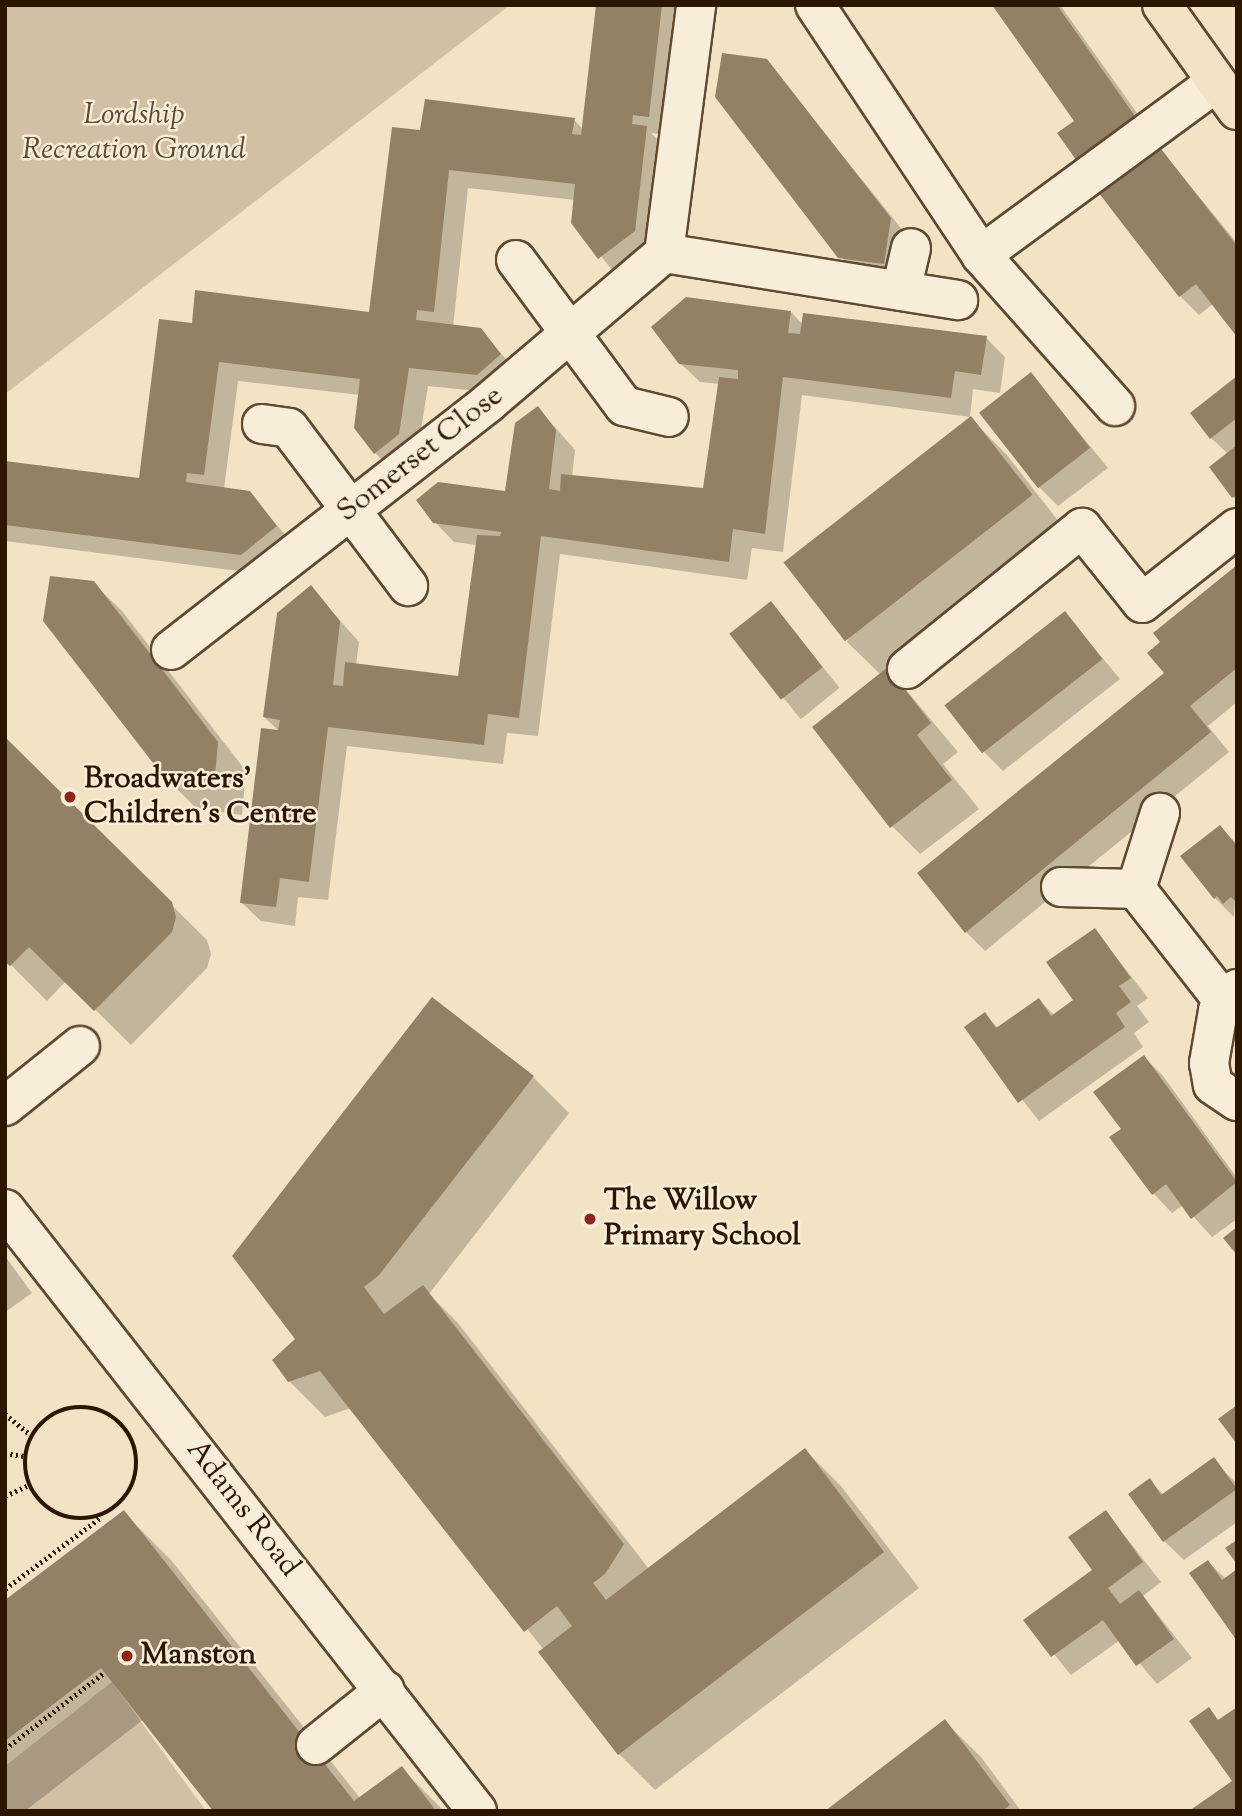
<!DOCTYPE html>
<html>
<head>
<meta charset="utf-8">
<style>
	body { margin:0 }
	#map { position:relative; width:1242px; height:1816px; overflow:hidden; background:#f2e3c4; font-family:"Sorts Mill Goudy",serif }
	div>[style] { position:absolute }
	.green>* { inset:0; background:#d1c0a3 }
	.shadow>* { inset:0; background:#0003; transform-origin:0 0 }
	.building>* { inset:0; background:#938166; transform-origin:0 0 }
	.path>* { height:4.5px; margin-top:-2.25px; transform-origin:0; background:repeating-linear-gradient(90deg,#2d1600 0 2px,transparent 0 5.5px) }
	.path>.ring { margin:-2.25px; padding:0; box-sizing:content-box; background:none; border:4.5px solid #2d1600; border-radius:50% }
	.roads { filter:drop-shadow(2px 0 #5e4931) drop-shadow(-2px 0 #5e4931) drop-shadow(0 2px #5e4931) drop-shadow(0 -2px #5e4931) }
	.minor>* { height:38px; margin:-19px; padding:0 19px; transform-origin:19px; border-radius:19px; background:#f7edd9 }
	.major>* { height:38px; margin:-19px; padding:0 19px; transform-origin:19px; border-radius:19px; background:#f2e3c4 }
	.dots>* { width:19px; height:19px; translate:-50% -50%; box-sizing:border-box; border:4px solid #f7edd9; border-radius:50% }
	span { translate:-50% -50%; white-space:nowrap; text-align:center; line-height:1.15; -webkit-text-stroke:5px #f7edd9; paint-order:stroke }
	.park-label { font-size:30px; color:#5e4931; font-style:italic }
	.street-label { font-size:30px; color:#2d1600 }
	.poi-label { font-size:30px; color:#2d1600; font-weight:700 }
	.left { translate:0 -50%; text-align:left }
	.frame { position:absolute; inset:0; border:7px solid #2d1600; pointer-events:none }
</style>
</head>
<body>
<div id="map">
	<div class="green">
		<i style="clip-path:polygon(5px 5px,510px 5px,5px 394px)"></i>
		<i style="clip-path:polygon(112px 1682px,206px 1811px,5px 1811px,5px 1766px)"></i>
	</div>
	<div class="shadow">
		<i style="clip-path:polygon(597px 5px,683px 5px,668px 135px,651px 133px,665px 147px,653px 250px,618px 277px,573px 222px,575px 200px,468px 188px,453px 327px,480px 330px,519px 374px,497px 393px,428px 386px,417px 454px,395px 472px,375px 453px,360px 395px,238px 381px,224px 489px,249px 493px,295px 546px,261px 574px,5px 541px,5px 463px,141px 480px,193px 324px,370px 314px,422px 132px,574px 120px,583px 129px)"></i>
		<i style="clip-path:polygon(994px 5px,1060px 5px,1157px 141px,1076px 122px)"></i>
		<i style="clip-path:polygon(766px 61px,909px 238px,903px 282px,860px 276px,840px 256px)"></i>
		<i style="clip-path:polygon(1158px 147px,1237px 243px,1237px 334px,1213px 304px,1199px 315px,1180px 296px)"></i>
		<i style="clip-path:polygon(791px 312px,803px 325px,986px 338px,1005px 357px,1000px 393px,973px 389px,970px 417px,802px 395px,783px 552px,752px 548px,747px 580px,560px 554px,538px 736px,507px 733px,503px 764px,347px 746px,328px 900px,298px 897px,295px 926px,261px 921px,241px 902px,280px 732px,264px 717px,311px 588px,359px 642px,356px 666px,459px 678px,477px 545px,454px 542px,435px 522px,507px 492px,538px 408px,575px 450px,572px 477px,705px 490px,720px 384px,700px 382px,680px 363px)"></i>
		<i style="clip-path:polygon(1031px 374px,1108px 468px,1058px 506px,1039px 487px)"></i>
		<i style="clip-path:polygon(1237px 378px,1237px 501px,1211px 468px,1228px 454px,1211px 438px)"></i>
		<i style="clip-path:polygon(970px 418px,1006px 454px,1067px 532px,891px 672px,958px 752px,943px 764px,979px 809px,920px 854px,892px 826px,881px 675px,847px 642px)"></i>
		<i style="clip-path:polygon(1237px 568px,1237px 702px,1208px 726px,1229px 752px,985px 951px,966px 932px,1166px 674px)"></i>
		<i style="clip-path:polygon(93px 583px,122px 611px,246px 771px,242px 815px,197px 809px,168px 780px)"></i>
		<i style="left:771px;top:603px;width:109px;height:50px;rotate:51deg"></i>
		<i style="clip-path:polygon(1065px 613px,1120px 679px,1003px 771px,984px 752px)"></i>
		<i style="clip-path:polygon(5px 740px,207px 940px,211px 954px,207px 968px,131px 1045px,66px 981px,47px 1001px,5px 959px)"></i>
		<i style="clip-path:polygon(1220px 827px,1237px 844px,1234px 917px,1215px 898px)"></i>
		<i style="clip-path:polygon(1095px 930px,1148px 998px,1137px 1006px,1149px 1022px,1134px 1033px,1143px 1047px,1039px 1121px,966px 1028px,985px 1014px,998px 1028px,1039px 1000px,1055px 1016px,1076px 1001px)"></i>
		<i style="clip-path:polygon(1144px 1057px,1163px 1076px,1237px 1178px,1237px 1219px,1212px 1237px,1183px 1205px,1172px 1213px,1153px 1193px,1123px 1129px)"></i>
		<i style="clip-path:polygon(533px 1077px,569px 1113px,429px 1294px,458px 1323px,649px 1569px,805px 1450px,841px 1486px,919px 1588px,655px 1790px,619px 1754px,541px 1652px,544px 1650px,351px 1408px,325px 1417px,289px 1381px,298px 1339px)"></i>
		<i style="clip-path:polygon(5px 1256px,32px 1293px,5px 1312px)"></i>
		<i style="clip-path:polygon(1213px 1460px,1237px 1484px,1237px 1522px,1184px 1560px,1164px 1541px,1150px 1481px,1164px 1495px)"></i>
		<i style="clip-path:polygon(123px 1512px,171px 1560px,360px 1798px,402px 1769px,444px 1811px,216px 1811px,144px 1719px,25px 1811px,5px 1811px,5px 1602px)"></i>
		<i style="clip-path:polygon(1106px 1512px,1161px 1582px,1143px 1596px,1192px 1658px,1157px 1684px,1120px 1640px,1071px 1675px,1026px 1620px,1094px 1571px)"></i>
		<i style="clip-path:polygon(1208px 1562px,1226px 1579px,1237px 1638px)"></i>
		<i style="clip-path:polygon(945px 1722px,981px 1757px,1021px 1811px,827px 1811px)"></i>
	</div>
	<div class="building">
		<i style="clip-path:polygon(596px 5px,662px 5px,649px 117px,633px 115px,632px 124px,647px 126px,635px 231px,598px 259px,571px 223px,575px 184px,449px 170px,434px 312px,417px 310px,416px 320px,481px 328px,501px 354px,477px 375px,409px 368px,399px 434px,374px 454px,354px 428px,360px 379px,219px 362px,204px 475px,187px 473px,186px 482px,250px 491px,277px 526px,241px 555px,5px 525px,5px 461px,139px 478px,159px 319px,192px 323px,195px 290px,369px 312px,392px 127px,420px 130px,425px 99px,575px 118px,572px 134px,581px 135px)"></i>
		<i style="clip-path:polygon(992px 5px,1057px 5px,1139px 122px,1079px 164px,1057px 133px,1074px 121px)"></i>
		<i style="clip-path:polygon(722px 53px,767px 59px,891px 218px,884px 264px,838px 258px,715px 97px)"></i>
		<i style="clip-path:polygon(1158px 145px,1237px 246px,1237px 337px,1196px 284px,1179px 297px,1098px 192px)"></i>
		<i style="clip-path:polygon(686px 297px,791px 311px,788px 333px,800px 334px,803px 313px,987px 336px,981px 375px,955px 371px,951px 398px,783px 377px,765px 534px,733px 529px,729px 562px,541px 536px,519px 718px,488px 714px,484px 745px,328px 727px,309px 882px,280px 878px,276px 907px,240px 903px,261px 728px,278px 730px,280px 720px,263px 717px,277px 613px,311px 585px,340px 621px,333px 685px,343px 686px,345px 662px,458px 676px,477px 535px,500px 536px,501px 532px,433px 523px,416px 500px,438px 482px,505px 491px,515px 423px,538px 406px,556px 430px,549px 489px,560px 491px,561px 474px,703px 488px,719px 377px,738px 379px,738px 370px,679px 364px,651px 327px)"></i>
		<i style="left:1031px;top:372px;width:96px;height:66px;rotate:52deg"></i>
		<i style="clip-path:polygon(1237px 376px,1237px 418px,1210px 439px,1190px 413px)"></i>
		<i style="left:971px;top:416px;width:100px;height:238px;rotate:52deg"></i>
		<i style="clip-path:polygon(1237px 445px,1237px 495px,1232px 498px,1209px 467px)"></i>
		<i style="clip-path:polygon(1237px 565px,1237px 668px,1190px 706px,1211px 732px,965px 933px,917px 873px,1164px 673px,1147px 653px,1160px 642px,1153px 633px)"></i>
		<i style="clip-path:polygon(50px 576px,94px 581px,218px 742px,214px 788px,167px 781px,43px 621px)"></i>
		<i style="left:771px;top:601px;width:84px;height:53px;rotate:52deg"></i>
		<i style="left:1065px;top:611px;width:61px;height:153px;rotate:52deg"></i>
		<i style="clip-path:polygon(888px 667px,931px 723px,917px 735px,952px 780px,890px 828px,812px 727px)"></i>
		<i style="clip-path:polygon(5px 737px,172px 902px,176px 917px,172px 932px,94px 1011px,29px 947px,10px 966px,5px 962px)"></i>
		<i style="clip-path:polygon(1220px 825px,1237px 846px,1237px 903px,1231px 897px,1223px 904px,1217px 896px,1214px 899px,1180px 856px)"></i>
		<i style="clip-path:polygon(1095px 928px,1131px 978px,1119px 986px,1131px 1002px,1116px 1013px,1125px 1027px,1018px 1103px,964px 1027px,985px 1012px,996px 1028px,1039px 998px,1051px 1016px,1073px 1000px,1046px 962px)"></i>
		<i style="clip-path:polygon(432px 997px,534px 1076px,379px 1275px,364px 1287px,384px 1314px,423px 1285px,624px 1544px,605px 1574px,593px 1583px,606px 1600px,805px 1448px,884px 1552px,618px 1755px,538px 1652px,572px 1626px,557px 1606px,524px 1632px,320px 1371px,288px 1382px,272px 1360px,295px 1339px,232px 1256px)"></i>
		<i style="clip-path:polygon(1144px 1055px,1237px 1182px,1191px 1219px,1166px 1184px,1152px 1195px,1109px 1137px,1121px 1129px,1093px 1092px)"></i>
		<i style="clip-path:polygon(1237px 1227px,1237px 1255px,1223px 1238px)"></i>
		<i style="clip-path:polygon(1237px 1405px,1237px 1444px,1218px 1419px)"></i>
		<i style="clip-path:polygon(1214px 1457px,1237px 1489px,1163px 1542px,1128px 1494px,1150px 1478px,1161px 1495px)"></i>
		<i style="clip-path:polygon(124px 1510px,354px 1801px,402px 1766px,436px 1811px,213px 1811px,101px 1668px,5px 1741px,5px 1600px)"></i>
		<i style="clip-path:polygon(1106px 1510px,1143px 1562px,1108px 1588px,1120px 1604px,1139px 1590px,1174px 1639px,1136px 1666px,1103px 1620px,1051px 1657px,1023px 1620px,1092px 1570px,1068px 1537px)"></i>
		<i style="clip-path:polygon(1237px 1540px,1237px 1564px,1225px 1548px)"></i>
		<i style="clip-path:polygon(1208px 1560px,1222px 1580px,1237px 1569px,1237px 1641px,1189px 1573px)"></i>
		<i style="clip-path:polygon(1209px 1707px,1218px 1720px,1237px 1707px,1237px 1811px,1189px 1811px,1232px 1781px,1189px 1721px)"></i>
		<i style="clip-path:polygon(945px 1719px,1010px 1805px,1002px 1811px,825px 1811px)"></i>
	</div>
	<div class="path">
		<i class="ring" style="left:25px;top:1407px;width:107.5px;height:107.5px"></i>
		<i style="left:5px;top:1414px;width:33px;rotate:39deg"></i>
		<i style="left:5px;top:1453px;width:19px;rotate:9deg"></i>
		<i style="left:5px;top:1496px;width:26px;rotate:-25deg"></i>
		<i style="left:5px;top:1589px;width:119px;rotate:-36.8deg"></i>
		<i style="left:5px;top:1749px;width:126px;rotate:-37.6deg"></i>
	</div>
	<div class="roads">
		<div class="minor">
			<i style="left:815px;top:5px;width:300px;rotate:56.4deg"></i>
			<i style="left:981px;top:255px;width:202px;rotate:48.4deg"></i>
			<i style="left:664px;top:253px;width:298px;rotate:9.1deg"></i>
			<i style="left:981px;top:255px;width:290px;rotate:-36.3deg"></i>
			<i style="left:516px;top:260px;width:182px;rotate:53.5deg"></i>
			<i style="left:624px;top:406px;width:46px;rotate:13.7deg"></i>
			<i style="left:901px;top:291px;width:44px;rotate:-76.9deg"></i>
			<i style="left:262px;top:424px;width:27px;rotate:8deg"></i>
			<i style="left:289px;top:428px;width:198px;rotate:53deg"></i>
			<i style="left:171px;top:650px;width:402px;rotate:-37.9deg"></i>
			<i style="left:488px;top:403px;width:231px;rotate:-40.4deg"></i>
			<i style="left:664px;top:253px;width:250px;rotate:-82.6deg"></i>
			<i style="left:907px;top:669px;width:225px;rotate:-38.9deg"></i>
			<i style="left:1082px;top:528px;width:96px;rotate:51.3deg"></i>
			<i style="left:1142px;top:603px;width:121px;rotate:-38.3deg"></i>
			<i style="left:1061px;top:887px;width:75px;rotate:1.5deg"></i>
			<i style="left:1136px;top:889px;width:145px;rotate:52deg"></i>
			<i style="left:1136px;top:889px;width:80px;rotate:-72.5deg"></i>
			<i style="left:1237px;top:989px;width:29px;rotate:131deg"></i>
			<i style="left:1218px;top:1011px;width:53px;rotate:99.8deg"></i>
			<i style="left:1209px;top:1063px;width:22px;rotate:80deg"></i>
			<i style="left:1213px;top:1085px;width:29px;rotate:34deg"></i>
			<i style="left:5px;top:1106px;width:96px;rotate:-38.7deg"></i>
			<i style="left:5px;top:1209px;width:765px;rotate:51.9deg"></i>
			<i style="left:316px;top:1745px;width:88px;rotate:-38.6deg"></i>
		</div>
		<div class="major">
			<i style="left:1162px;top:5px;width:129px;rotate:54.5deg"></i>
		</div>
	</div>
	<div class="dots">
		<i style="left:70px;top:797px;background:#8f2418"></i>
		<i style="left:590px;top:1219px;background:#8f2418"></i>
		<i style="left:127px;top:1656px;background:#8f2418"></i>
	</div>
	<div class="park-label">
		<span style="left:134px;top:133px">Lordship<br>Recreation Ground</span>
	</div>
	<div class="street-label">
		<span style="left:421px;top:455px;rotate:-38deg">Somerset Close</span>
		<span style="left:242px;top:1509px;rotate:52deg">Adams Road</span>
	</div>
	<div class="poi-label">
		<span class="left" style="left:84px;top:797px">Broadwaters'<br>Children's Centre</span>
		<span class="left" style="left:604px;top:1219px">The Willow<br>Primary School</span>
		<span class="left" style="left:141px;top:1656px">Manston</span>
	</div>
	<div class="frame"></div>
</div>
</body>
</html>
